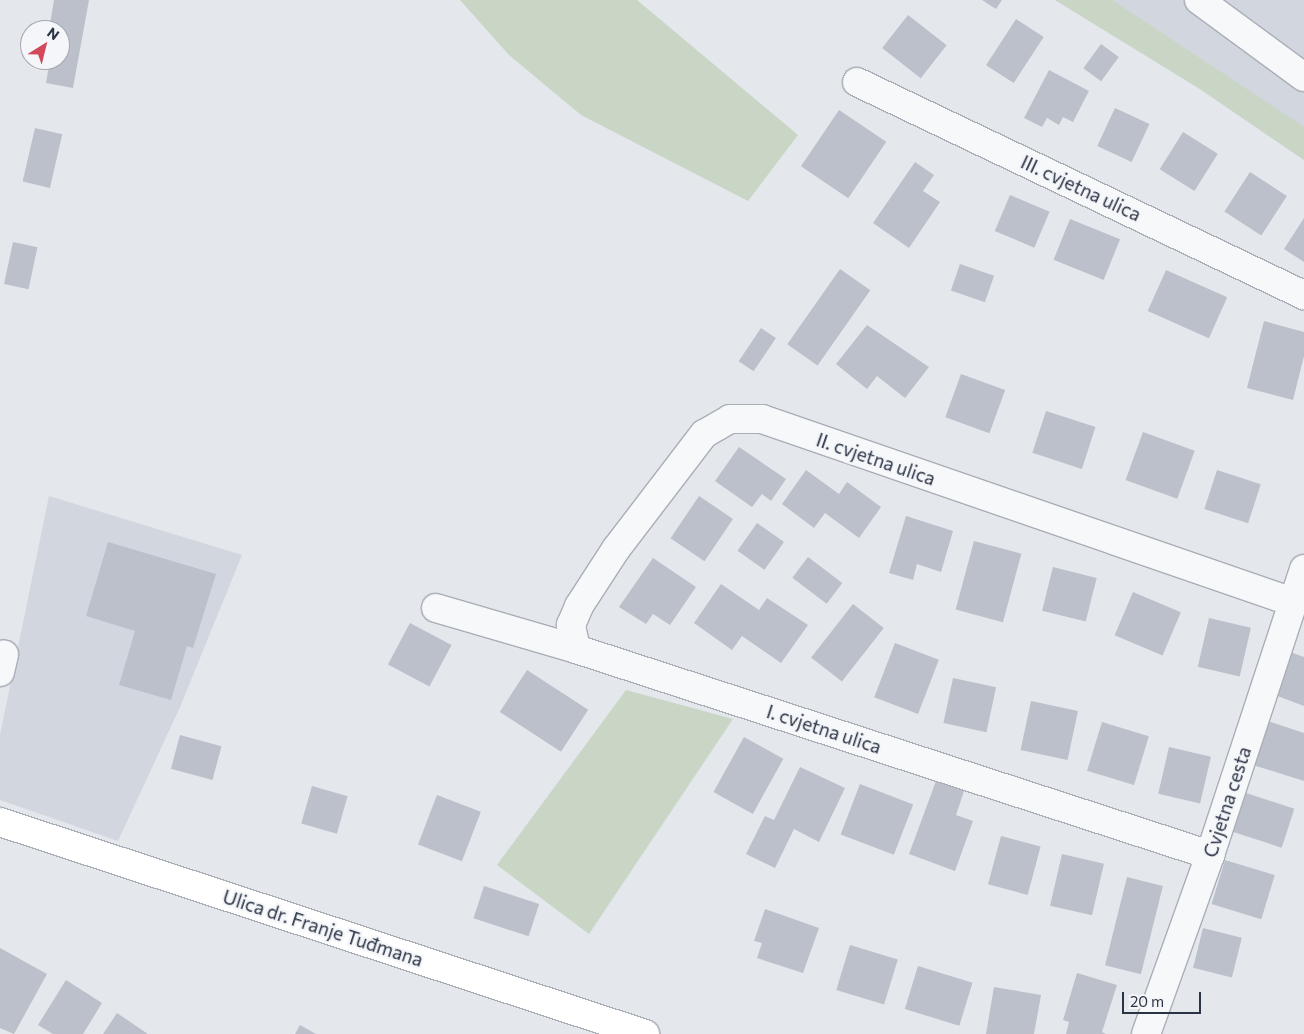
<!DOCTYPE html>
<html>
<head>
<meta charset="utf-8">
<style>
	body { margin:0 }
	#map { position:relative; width:1304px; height:1034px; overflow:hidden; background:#e4e7ec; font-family:Commissioner,sans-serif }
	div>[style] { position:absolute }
	.built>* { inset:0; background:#d2d6de }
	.green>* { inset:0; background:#c9d6c5 }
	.building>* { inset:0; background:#bbc0ca; transform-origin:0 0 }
	.roads { filter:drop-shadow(1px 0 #a9aeb7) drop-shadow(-1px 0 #a9aeb7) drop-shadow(0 1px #a9aeb7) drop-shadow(0 -1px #a9aeb7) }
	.minor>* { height:28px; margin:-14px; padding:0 14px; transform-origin:14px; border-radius:14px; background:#f7f8fa }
	.major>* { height:28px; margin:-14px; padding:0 14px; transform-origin:14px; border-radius:14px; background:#fff }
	span { translate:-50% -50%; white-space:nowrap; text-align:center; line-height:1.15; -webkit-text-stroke:4.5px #f4f6f9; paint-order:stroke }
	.street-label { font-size:19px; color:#2b3445 }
	.north { position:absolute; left:20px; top:20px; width:50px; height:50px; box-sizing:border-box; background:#f4f6f9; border:1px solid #a4a8b1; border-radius:50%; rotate:36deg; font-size:14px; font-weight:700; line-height:20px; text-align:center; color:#2b3445 }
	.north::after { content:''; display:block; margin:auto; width:18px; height:22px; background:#d1495b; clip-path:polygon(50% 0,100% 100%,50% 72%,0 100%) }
	.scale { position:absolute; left:1122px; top:992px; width:79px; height:22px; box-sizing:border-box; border:2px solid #2b3445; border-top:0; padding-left:6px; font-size:15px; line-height:18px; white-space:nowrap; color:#2b3445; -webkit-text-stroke:4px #f4f6f9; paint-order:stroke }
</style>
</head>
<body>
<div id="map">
	<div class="built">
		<i style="clip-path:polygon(1055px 0,1304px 0,1304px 160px,1200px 89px)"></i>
		<i style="clip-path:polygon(49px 496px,242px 555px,180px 707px,118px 841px,0 800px,0 735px)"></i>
	</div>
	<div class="green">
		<i style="clip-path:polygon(460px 0,637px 0,798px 135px,748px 201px,581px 115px,509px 55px)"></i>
		<i style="clip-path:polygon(1055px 0,1112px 0,1304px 127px,1304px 160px,1200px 89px)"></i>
		<i style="clip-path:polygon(626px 690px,733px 719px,589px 934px,497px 865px)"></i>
	</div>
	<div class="building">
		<i style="clip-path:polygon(54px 0,89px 0,73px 88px,46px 83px,50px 60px,60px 60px,60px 30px,49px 30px)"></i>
		<i style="clip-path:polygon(982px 0,1002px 0,996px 9px)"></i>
		<i style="left:908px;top:15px;width:49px;height:42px;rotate:38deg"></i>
		<i style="left:1016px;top:19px;width:33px;height:55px;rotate:33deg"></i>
		<i style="left:1101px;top:44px;width:22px;height:30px;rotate:36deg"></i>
		<i style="clip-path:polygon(1049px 70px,1089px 91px,1073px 122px,1063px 117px,1059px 125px,1047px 118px,1042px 127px,1024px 118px)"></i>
		<i style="left:1115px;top:108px;width:38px;height:42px;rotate:25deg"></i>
		<i style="left:839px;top:110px;width:57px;height:68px;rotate:34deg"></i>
		<i style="left:35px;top:128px;width:28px;height:55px;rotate:13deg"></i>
		<i style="left:1183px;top:132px;width:41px;height:44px;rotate:32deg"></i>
		<i style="clip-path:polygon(915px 162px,934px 175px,923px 191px,940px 202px,909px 248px,873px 223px)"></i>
		<i style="left:1250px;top:172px;width:44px;height:47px;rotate:33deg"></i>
		<i style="left:1010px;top:195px;width:43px;height:39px;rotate:23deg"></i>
		<i style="clip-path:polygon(1304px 218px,1304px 262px,1284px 249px)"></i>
		<i style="left:1070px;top:219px;width:54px;height:44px;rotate:22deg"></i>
		<i style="left:13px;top:242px;width:25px;height:43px;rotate:12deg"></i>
		<i style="left:960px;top:264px;width:36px;height:28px;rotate:19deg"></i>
		<i style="left:840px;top:269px;width:37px;height:92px;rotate:35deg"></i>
		<i style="left:1166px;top:270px;width:67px;height:45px;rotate:24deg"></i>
		<i style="clip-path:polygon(1264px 321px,1304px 332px,1304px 356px,1293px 400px,1247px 388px)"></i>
		<i style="clip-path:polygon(867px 325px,929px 367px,905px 398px,877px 376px,867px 389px,836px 364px)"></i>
		<i style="left:761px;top:328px;width:18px;height:40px;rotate:34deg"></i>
		<i style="left:961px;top:374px;width:47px;height:46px;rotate:20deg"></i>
		<i style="left:1046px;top:411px;width:52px;height:44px;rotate:18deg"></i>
		<i style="left:1143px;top:432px;width:55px;height:51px;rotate:20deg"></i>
		<i style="clip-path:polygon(739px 447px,786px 479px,771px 501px,762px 494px,752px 507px,715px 481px)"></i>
		<i style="clip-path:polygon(806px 470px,839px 494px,847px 482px,881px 507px,859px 538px,825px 513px,814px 528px,782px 504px)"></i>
		<i style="left:1217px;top:470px;width:46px;height:41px;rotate:18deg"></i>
		<i style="left:699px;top:496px;width:41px;height:51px;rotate:34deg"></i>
		<i style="clip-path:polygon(906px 516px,953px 531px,941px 572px,917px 564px,913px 580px,889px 573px)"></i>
		<i style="left:757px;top:523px;width:33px;height:34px;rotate:35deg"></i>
		<i style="left:974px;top:541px;width:49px;height:71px;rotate:15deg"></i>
		<i style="clip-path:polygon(108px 542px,216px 574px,193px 648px,187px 646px,171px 700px,119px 685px,135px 631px,86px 616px)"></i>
		<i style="left:808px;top:557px;width:43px;height:26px;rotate:37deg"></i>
		<i style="clip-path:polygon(653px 558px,696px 587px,670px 625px,653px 614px,646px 624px,619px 607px)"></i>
		<i style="left:1053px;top:567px;width:45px;height:45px;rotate:14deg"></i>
		<i style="clip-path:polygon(721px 584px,759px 610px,767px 598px,808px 625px,781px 663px,742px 636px,732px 650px,694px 623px)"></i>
		<i style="left:1133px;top:592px;width:52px;height:47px;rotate:23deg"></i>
		<i style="left:853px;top:604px;width:39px;height:68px;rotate:38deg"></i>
		<i style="left:1209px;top:618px;width:43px;height:50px;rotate:13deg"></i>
		<i style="left:410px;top:623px;width:47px;height:47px;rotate:28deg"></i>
		<i style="left:895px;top:643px;width:47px;height:58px;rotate:21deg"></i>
		<i style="clip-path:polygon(1290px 652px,1304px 657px,1304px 706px,1275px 695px)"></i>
		<i style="left:527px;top:670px;width:73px;height:50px;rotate:33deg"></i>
		<i style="left:953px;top:678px;width:44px;height:46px;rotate:12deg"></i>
		<i style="left:1031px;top:701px;width:48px;height:50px;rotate:12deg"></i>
		<i style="clip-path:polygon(1268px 721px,1304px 733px,1304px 781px,1253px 765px)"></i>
		<i style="left:1102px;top:722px;width:49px;height:51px;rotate:17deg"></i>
		<i style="left:180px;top:735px;width:43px;height:35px;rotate:15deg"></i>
		<i style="left:744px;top:737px;width:45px;height:63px;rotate:29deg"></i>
		<i style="left:1169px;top:747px;width:43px;height:48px;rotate:13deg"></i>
		<i style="clip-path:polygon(800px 767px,845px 788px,819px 842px,794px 829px,775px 868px,746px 854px,765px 816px,774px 820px)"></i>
		<i style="clip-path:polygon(936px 781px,964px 791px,956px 815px,973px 821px,955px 871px,909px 854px)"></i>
		<i style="left:860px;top:784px;width:57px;height:54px;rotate:21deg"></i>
		<i style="left:312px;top:786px;width:37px;height:39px;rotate:16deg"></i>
		<i style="left:1243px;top:792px;width:54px;height:41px;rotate:18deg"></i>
		<i style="left:437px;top:795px;width:47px;height:53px;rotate:21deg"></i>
		<i style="left:1001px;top:836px;width:41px;height:50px;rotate:15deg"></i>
		<i style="left:1062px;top:854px;width:43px;height:53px;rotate:13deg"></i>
		<i style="left:1225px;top:860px;width:52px;height:46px;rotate:17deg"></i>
		<i style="left:1127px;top:877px;width:37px;height:91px;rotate:14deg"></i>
		<i style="left:484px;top:886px;width:58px;height:34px;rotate:18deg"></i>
		<i style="clip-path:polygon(765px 909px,819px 928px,803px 973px,757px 958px,762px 943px,754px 941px)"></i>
		<i style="left:1203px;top:928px;width:40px;height:41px;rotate:14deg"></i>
		<i style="left:850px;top:945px;width:50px;height:47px;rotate:17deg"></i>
		<i style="clip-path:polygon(0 948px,47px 974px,14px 1034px,0 1028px)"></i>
		<i style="left:918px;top:966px;width:57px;height:45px;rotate:17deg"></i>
		<i style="clip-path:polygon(1077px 973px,1117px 985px,1102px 1032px,1106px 1034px,1066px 1034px,1069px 1022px,1063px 1020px)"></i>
		<i style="clip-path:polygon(66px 980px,102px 1003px,83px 1034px,53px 1034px,38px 1025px)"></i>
		<i style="clip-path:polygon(994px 987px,1041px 995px,1034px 1034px,986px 1034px)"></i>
		<i style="clip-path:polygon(117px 1013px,148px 1034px,103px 1034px)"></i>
		<i style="clip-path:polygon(300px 1025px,316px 1034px,295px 1034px)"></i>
	</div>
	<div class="roads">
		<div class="minor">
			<i style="left:1199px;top:0;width:130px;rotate:36.3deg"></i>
			<i style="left:857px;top:82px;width:495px;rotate:25.5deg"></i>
			<i style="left:436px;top:608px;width:146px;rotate:16.3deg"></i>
			<i style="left:576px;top:649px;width:667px;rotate:18deg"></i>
			<i style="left:576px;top:649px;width:25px;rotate:-102deg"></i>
			<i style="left:571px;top:625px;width:21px;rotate:-67deg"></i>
			<i style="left:579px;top:606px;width:68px;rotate:-57deg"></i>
			<i style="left:616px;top:549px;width:145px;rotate:-52.6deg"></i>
			<i style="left:704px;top:434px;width:30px;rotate:-30deg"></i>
			<i style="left:730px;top:419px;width:32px"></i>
			<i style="left:762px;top:419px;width:562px;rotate:19.02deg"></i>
			<i style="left:0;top:672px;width:18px;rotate:-77deg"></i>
			<i style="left:1146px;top:1034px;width:190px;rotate:-70.3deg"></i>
			<i style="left:1210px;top:855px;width:301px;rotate:-71.8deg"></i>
		</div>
		<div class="major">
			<i style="left:0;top:822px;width:679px;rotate:18.19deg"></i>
		</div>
	</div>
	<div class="street-label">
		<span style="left:1081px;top:188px;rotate:25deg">III. cvjetna ulica</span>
		<span style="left:876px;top:459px;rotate:19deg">II. cvjetna ulica</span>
		<span style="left:824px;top:729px;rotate:18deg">I. cvjetna ulica</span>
		<span style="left:1227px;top:802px;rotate:-72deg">Cvjetna cesta</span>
		<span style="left:323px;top:928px;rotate:18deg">Ulica dr. Franje Tuđmana</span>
	</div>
	<div class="north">N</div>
	<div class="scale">20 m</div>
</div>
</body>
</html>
